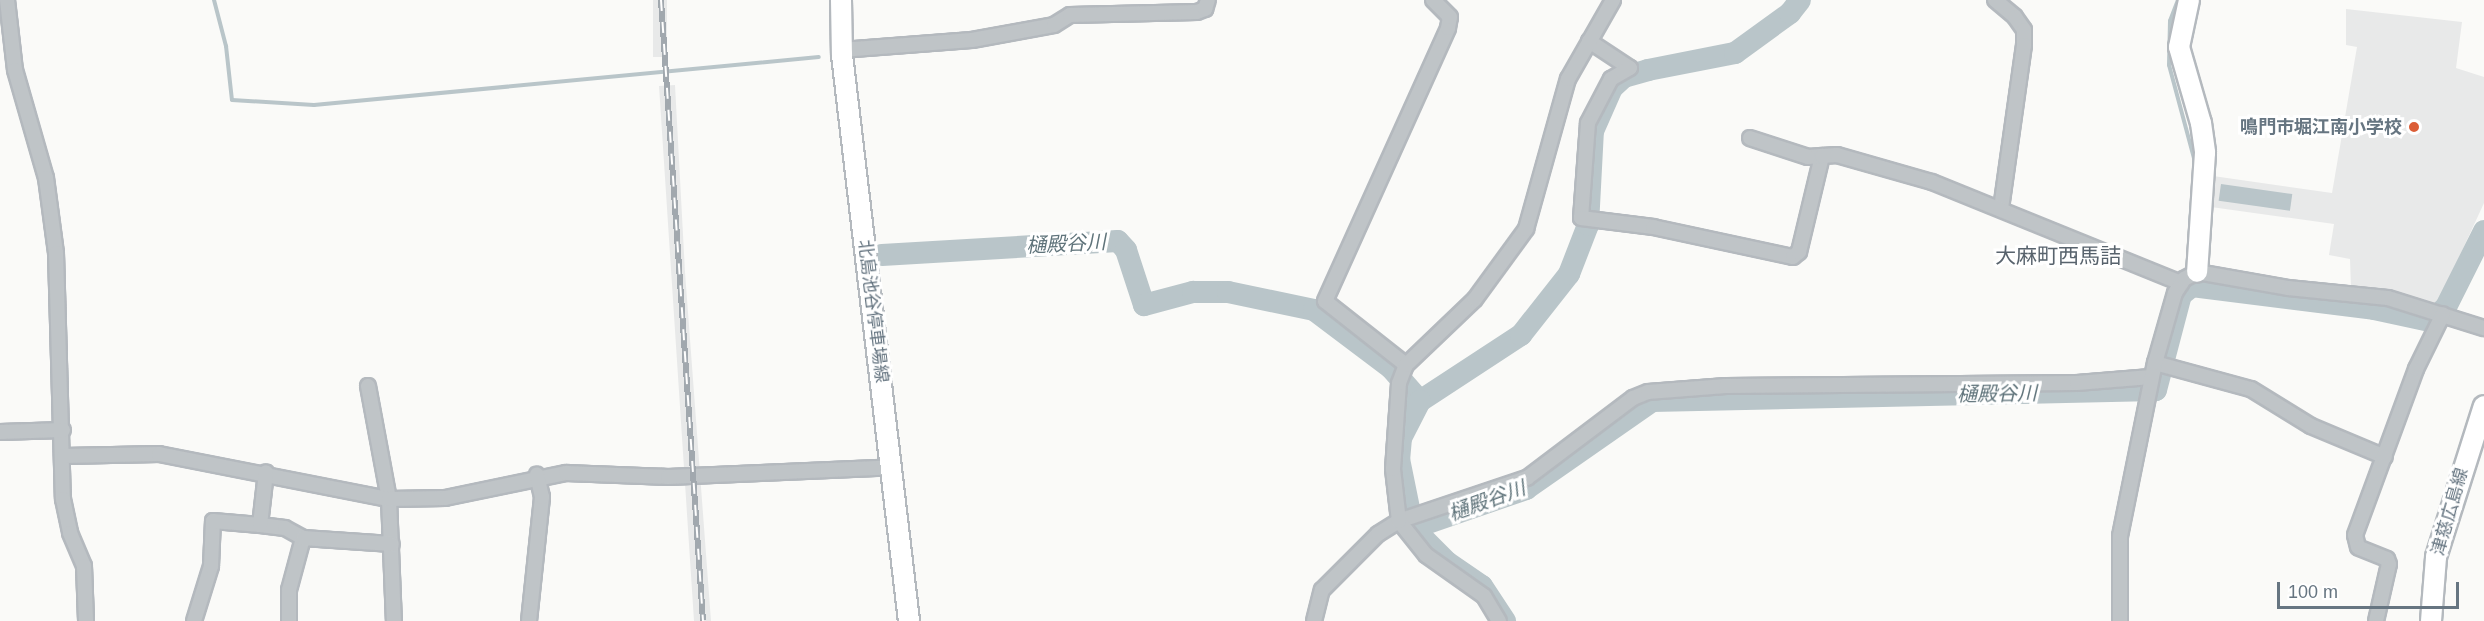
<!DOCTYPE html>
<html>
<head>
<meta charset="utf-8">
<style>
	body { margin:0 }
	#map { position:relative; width:2484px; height:621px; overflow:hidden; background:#fafaf8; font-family:Helvetica,"Noto Sans JP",sans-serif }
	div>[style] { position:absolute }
	.built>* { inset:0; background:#e8e9e9; transform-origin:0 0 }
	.water>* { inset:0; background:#b9c5c9; transform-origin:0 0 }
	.stream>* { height:4px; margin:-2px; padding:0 2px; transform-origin:2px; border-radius:2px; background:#b9c5c9 }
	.river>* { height:22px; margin:-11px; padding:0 11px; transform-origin:11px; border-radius:11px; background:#b9c5c9 }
	.roads { filter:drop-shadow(2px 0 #b4b9be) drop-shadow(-2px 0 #b4b9be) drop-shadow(0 2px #b4b9be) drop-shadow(0 -2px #b4b9be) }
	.street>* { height:14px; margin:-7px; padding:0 7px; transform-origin:7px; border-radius:7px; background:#bfc4c7 }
	.secondary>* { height:20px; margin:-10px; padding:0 10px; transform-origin:10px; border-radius:10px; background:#fff }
	.rail>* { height:6px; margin-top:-3px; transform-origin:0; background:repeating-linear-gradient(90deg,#fff 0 11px,#a1a8ae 0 22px); box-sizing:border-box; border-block:2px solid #a1a8ae }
	.dots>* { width:16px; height:16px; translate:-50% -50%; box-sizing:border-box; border:3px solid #fff; border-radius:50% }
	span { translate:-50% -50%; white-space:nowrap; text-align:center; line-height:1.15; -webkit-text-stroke:6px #fff; paint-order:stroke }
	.poi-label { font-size:18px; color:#667581; font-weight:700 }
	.right { translate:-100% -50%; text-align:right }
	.street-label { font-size:18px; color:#667581 }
	.water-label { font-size:20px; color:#60747b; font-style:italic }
	.quarter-label { font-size:21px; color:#58636d }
	.scale { position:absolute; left:2277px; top:582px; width:182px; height:27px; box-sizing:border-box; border:3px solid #667581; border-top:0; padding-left:8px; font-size:18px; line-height:21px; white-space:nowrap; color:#667581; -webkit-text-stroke:4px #fff; paint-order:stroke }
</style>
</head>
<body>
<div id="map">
	<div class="built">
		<i style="left:653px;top:0;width:14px;height:57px"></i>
		<i style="clip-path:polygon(2346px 9px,2462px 22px,2456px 68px,2484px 77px,2484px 203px,2437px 305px,2351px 288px,2350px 259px,2329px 255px,2334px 224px,2211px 207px,2213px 176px,2332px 193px,2357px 47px,2346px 45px)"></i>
		<i style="clip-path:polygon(675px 85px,685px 272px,711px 621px,694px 621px,659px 86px)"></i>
	</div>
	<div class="water">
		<i style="left:2221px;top:184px;width:72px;height:17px;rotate:8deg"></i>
	</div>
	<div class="stream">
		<i style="left:214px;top:0;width:48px;rotate:75.4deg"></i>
		<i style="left:226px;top:46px;width:54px;rotate:83.7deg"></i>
		<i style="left:232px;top:100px;width:82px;rotate:3.5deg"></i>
		<i style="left:314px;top:105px;width:507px;rotate:-5.43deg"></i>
		<i style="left:2178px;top:0;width:22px;rotate:111deg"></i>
		<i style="left:2170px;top:21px;width:44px;rotate:91.3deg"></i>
		<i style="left:2169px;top:65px;width:100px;rotate:75deg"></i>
		<i style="left:2187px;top:272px;width:58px;rotate:-86.1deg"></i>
	</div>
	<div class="river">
		<i style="left:882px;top:255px;width:236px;rotate:-3.4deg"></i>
		<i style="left:1118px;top:241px;width:12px;rotate:48deg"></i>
		<i style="left:1126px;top:250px;width:58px;rotate:71.9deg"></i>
		<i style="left:1144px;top:305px;width:51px;rotate:-14.9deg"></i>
		<i style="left:1193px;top:292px;width:35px"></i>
		<i style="left:1228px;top:292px;width:88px;rotate:11.8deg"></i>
		<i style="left:1314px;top:310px;width:96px;rotate:37deg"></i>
		<i style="left:1391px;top:368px;width:44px;rotate:48.7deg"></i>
		<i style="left:1420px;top:401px;width:121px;rotate:-33.2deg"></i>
		<i style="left:1521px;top:335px;width:78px;rotate:-51.8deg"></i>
		<i style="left:1569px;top:274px;width:53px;rotate:-68.8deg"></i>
		<i style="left:1588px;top:225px;width:94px;rotate:-87deg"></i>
		<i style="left:1593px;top:131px;width:47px;rotate:-66.2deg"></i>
		<i style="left:1612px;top:88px;width:16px;rotate:-43deg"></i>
		<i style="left:1624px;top:77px;width:25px;rotate:-16deg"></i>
		<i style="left:1648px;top:70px;width:89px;rotate:-11.1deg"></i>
		<i style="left:1735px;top:53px;width:68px;rotate:-36deg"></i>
		<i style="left:1790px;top:13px;width:16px;rotate:-52deg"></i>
		<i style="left:1420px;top:401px;width:42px;rotate:117.2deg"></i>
		<i style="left:1401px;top:438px;width:21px;rotate:95deg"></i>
		<i style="left:1399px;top:459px;width:70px;rotate:78.5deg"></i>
		<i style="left:1413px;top:528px;width:120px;rotate:-19deg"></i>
		<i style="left:1526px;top:489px;width:154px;rotate:-34.9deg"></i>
		<i style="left:1652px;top:401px;width:504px;rotate:-1.25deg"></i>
		<i style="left:2156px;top:390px;width:98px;rotate:-75.3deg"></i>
		<i style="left:2181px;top:295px;width:14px;rotate:-39deg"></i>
		<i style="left:2192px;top:286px;width:183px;rotate:7.2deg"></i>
		<i style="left:2374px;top:309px;width:57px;rotate:12.1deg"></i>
		<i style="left:2430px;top:321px;width:21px;rotate:-41deg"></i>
		<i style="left:2446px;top:307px;width:85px;rotate:-63.4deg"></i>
		<i style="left:1413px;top:528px;width:48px;rotate:45deg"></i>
		<i style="left:1447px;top:562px;width:42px;rotate:34.4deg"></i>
		<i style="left:1482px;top:586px;width:42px;rotate:56.7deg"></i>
	</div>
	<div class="roads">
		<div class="street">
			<i style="left:7px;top:0;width:70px;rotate:83.5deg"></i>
			<i style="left:15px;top:70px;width:112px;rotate:74deg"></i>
			<i style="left:46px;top:178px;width:76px;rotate:82.4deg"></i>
			<i style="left:56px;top:253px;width:246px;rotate:88.4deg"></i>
			<i style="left:63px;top:499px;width:35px;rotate:78deg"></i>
			<i style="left:70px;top:533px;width:36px;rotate:67deg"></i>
			<i style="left:84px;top:566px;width:55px;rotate:87.9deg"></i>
			<i style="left:1995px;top:0;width:26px;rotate:40deg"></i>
			<i style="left:2015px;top:17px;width:16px;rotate:55deg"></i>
			<i style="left:2024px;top:30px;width:15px;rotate:90deg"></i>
			<i style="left:2024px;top:45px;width:166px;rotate:98deg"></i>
			<i style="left:1589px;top:41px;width:49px;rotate:33.4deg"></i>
			<i style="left:1630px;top:68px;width:22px;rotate:150deg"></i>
			<i style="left:1611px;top:79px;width:50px;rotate:117.6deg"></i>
			<i style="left:1588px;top:123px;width:95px;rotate:94.2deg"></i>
			<i style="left:1581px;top:218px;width:73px;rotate:7.1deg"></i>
			<i style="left:1653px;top:227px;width:143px;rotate:12.1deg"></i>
			<i style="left:1793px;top:257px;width:8px;rotate:-40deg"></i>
			<i style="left:1799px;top:252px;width:99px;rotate:-76.5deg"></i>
			<i style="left:1822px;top:156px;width:14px;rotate:176deg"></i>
			<i style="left:1808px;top:157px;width:61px;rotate:-161.9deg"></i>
			<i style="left:841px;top:50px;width:131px;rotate:-4.4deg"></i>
			<i style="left:972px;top:40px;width:83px;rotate:-10.4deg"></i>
			<i style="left:1054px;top:25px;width:19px;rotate:-32deg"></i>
			<i style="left:1070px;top:15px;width:127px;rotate:-1.4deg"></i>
			<i style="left:1197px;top:12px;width:9px;rotate:-21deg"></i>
			<i style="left:1205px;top:9px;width:9px;rotate:-72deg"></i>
			<i style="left:1822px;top:156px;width:15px;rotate:-4deg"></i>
			<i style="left:1837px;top:155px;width:99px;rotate:15.9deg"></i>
			<i style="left:1932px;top:182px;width:269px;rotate:22.1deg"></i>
			<i style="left:2155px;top:363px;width:99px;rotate:15.2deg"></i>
			<i style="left:2251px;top:389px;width:70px;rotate:31.7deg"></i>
			<i style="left:2311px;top:426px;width:80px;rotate:22.7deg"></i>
			<i style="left:1406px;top:365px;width:103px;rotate:-141.7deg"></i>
			<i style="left:1325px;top:301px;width:299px;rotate:-65.7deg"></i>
			<i style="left:1448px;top:28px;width:11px;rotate:-80deg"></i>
			<i style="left:1450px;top:17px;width:24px;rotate:-135deg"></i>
			<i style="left:368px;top:386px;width:115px;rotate:79.5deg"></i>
			<i style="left:389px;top:499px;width:122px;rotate:87.7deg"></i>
			<i style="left:0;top:432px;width:63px;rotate:-1.8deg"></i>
			<i style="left:64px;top:456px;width:95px;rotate:-1.2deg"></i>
			<i style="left:159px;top:454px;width:234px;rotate:11.1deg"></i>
			<i style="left:389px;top:499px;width:56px;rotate:-1deg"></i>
			<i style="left:445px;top:498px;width:124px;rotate:-11.7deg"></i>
			<i style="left:566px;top:473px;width:102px;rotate:2.2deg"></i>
			<i style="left:668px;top:477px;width:226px;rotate:-2.5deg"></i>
			<i style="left:260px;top:525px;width:25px;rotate:7deg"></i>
			<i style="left:285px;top:528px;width:21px;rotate:29deg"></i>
			<i style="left:194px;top:621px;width:58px;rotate:-72.8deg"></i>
			<i style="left:211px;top:566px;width:45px;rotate:-87.5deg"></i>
			<i style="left:213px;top:521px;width:47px;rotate:4.9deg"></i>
			<i style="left:260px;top:525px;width:53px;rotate:-83.5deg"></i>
			<i style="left:289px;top:621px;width:31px;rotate:-90deg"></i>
			<i style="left:289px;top:590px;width:54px;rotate:-74.9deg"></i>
			<i style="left:303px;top:538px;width:89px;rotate:3.9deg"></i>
			<i style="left:529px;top:621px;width:125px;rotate:-84deg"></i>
			<i style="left:542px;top:497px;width:23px;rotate:-103deg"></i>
			<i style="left:1314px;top:621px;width:32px;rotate:-76deg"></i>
			<i style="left:1322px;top:590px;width:79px;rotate:-45deg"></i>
			<i style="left:1378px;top:534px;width:25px;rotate:-32deg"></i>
			<i style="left:1399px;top:521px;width:135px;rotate:-18.6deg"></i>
			<i style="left:1527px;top:478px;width:133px;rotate:-37deg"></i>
			<i style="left:1633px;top:398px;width:16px;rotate:-22deg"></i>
			<i style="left:1648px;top:392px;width:78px;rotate:-4.4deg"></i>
			<i style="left:1726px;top:386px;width:351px;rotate:-0.5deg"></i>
			<i style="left:2077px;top:383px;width:74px;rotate:-4.6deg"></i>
			<i style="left:1499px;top:621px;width:29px;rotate:-121deg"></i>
			<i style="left:1484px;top:596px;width:71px;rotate:-144.7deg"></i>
			<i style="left:1426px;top:555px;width:43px;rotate:-128.5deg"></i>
			<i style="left:1399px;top:521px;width:52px;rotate:-96.6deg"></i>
			<i style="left:1393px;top:469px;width:86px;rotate:-86deg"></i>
			<i style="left:1399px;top:383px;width:19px;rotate:-69deg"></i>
			<i style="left:1406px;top:365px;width:95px;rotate:-43.7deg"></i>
			<i style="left:1475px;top:299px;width:87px;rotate:-53.9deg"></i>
			<i style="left:1526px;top:229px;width:156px;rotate:-74.4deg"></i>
			<i style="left:1568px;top:79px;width:91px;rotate:-60.3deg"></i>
			<i style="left:2120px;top:621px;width:85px;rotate:-90deg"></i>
			<i style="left:2120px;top:536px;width:177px;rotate:-78.6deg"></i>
			<i style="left:2155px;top:363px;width:73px;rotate:-74.1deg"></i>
			<i style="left:2175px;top:293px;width:17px;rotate:-57deg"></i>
			<i style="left:2184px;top:279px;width:15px;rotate:-28deg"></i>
			<i style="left:2197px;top:272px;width:92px;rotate:10deg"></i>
			<i style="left:2288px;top:288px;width:100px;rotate:5.7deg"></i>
			<i style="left:2388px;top:298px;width:101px;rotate:17.4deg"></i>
			<i style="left:2376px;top:621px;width:58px;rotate:-77.2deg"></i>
			<i style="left:2389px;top:564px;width:5px;rotate:-112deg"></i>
			<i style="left:2387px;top:559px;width:31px;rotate:-158deg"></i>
			<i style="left:2358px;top:547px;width:12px;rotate:-104deg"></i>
			<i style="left:2355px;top:535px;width:177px;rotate:-69.8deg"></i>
			<i style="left:2416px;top:369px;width:61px;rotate:-63.9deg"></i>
		</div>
		<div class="secondary">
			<i style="left:841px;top:0;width:55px;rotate:89deg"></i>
			<i style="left:842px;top:55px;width:570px;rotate:83.25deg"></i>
			<i style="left:2189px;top:0;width:48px;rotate:102deg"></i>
			<i style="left:2179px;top:47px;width:79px;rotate:73.9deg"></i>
			<i style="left:2201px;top:123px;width:30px;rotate:82deg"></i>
			<i style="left:2205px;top:153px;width:119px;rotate:93.8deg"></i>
			<i style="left:2431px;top:621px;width:64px;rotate:-85.5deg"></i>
			<i style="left:2436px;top:557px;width:158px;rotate:-72.4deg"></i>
		</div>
	</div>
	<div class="rail">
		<i style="left:661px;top:0;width:622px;rotate:86.13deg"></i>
	</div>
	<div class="dots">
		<i style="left:2414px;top:127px;background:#db5d36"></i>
	</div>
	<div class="poi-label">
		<span class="right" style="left:2402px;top:127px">鳴門市堀江南小学校</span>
	</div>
	<div class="street-label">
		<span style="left:873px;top:311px;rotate:83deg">北島池谷停車場線</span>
		<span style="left:2450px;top:512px;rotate:-74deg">津慈広島線</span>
	</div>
	<div class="water-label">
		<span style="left:1066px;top:244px;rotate:-3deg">樋殿谷川</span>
		<span style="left:1997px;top:394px;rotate:-1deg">樋殿谷川</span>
		<span style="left:1487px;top:501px;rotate:-20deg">樋殿谷川</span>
	</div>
	<div class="quarter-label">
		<span style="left:2058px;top:256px">大麻町西馬詰</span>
	</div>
	<div class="scale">100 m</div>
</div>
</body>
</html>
